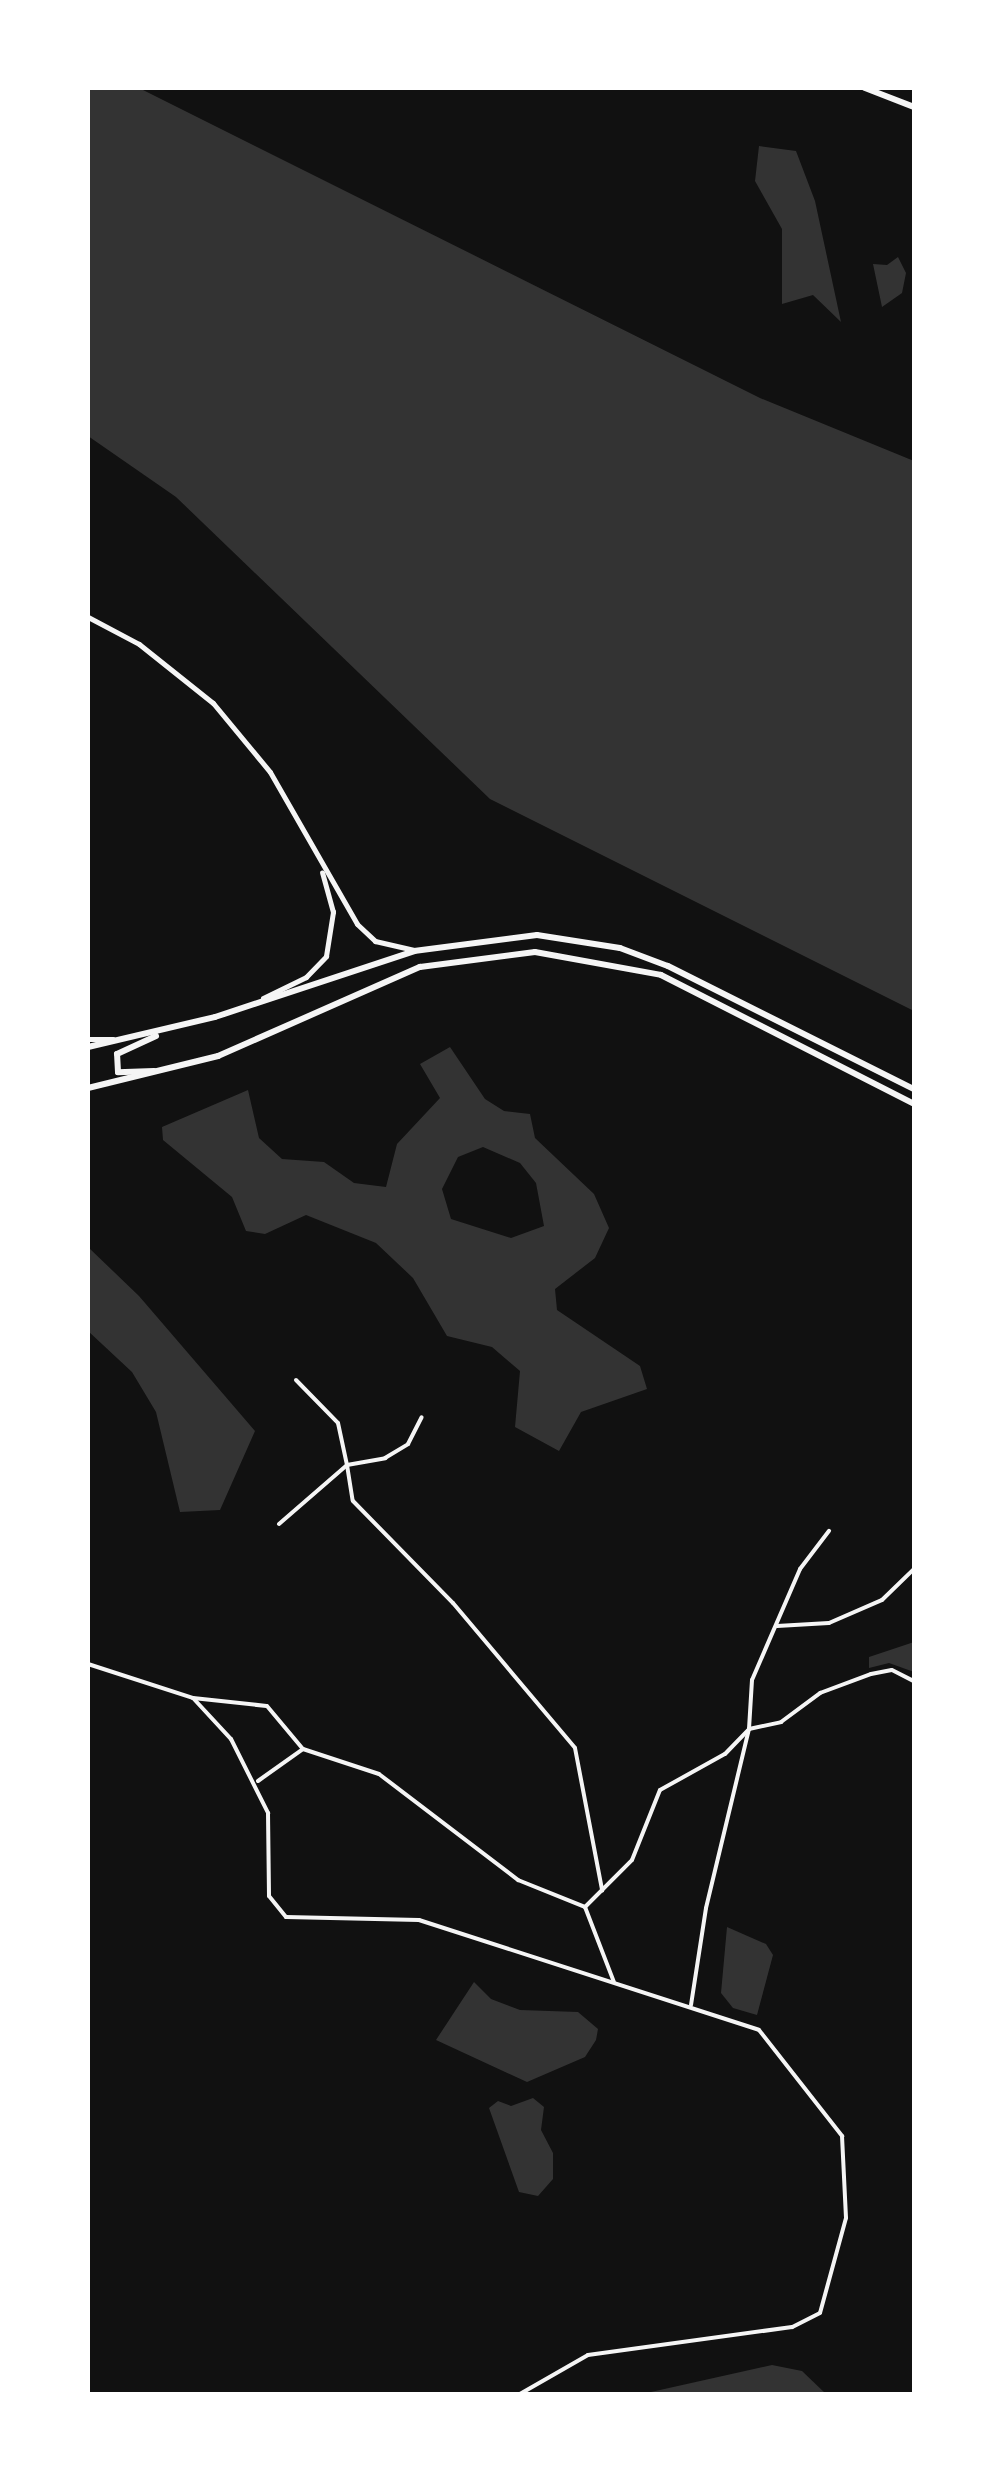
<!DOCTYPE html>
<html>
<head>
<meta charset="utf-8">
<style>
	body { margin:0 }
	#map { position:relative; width:1002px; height:2482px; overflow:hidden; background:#111; font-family:"Noto Serif",serif }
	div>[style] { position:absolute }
	.water>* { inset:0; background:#333 }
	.minor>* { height:4px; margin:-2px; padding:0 2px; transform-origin:2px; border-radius:2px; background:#f5f5f5 }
	.tertiary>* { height:5px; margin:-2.5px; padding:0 2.5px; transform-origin:2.5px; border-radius:2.5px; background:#f5f5f5 }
	.secondary>* { height:6px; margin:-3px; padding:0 3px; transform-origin:3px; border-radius:3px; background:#f5f5f5 }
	span { translate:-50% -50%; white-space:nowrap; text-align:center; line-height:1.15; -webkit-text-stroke:9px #fff; paint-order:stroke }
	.frame { position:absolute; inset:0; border:90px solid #fff; pointer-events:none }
</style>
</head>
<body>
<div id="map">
	<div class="water">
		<i style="clip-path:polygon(88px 88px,139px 88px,760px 398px,914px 461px,914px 1011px,490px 799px,176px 497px,88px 436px)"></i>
		<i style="clip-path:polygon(759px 146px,796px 151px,815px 201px,841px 322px,813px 295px,782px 304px,782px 229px,755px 181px)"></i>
		<i style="clip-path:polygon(898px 257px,906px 273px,902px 293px,882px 307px,873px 264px,887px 265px)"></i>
		<i style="clip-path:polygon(evenodd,450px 1047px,485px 1099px,504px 1111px,530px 1114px,535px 1138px,594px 1194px,609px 1228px,595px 1258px,555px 1289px,557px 1310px,640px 1366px,647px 1389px,581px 1412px,559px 1451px,515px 1427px,520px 1371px,492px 1347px,447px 1336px,413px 1278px,376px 1243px,306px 1215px,265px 1234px,246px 1231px,232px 1197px,163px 1140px,162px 1127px,248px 1090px,259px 1138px,282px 1159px,324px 1162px,354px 1183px,386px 1187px,397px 1144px,440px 1098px,420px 1064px,450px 1047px,483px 1147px,520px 1163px,536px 1183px,544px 1226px,511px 1238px,451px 1219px,442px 1189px,458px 1157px,483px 1147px)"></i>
		<i style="clip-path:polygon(88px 1247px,139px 1296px,255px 1431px,220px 1510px,180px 1512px,156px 1412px,132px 1372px,88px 1331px)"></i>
		<i style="clip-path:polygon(914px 1642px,914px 1672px,889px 1663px,869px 1668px,869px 1657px)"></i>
		<i style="clip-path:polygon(727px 1927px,766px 1944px,773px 1955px,757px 2015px,733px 2008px,721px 1993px)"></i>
		<i style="clip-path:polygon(474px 1982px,491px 1999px,520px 2010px,578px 2012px,598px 2029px,596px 2040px,585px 2057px,527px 2082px,436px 2040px)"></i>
		<i style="clip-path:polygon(533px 2098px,544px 2107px,541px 2130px,553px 2153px,553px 2179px,538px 2196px,519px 2192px,489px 2108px,498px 2101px,511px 2106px)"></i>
		<i style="clip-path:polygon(772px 2365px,802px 2371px,826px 2394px,642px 2394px)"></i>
	</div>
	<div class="minor">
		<i style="left:296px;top:1380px;width:60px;rotate:45.7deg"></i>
		<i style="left:338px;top:1423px;width:43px;rotate:77.9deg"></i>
		<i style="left:347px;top:1465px;width:39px;rotate:-10deg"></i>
		<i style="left:385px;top:1458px;width:27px;rotate:-31deg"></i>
		<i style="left:408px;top:1444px;width:30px;rotate:-63deg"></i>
		<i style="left:279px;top:1524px;width:90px;rotate:-40.9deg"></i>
		<i style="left:347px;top:1465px;width:36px;rotate:81deg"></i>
		<i style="left:353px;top:1501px;width:143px;rotate:45.6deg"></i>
		<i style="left:453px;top:1603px;width:189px;rotate:49.9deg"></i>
		<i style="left:575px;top:1748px;width:145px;rotate:79.2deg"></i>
		<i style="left:777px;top:1626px;width:52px;rotate:-3.3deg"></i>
		<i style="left:829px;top:1623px;width:58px;rotate:-23.5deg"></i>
		<i style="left:882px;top:1600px;width:45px;rotate:-44.1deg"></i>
		<i style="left:88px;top:1664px;width:110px;rotate:17.9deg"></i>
		<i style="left:193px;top:1698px;width:56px;rotate:47.2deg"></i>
		<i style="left:231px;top:1739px;width:83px;rotate:63.4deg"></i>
		<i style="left:268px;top:1813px;width:83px;rotate:89.3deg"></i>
		<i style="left:269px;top:1896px;width:27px;rotate:51deg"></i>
		<i style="left:286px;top:1917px;width:133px;rotate:1.3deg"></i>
		<i style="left:419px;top:1920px;width:357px;rotate:17.9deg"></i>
		<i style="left:759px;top:2030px;width:135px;rotate:51.9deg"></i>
		<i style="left:842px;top:2136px;width:82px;rotate:87.2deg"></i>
		<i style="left:846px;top:2218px;width:98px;rotate:105.3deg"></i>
		<i style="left:820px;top:2313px;width:31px;rotate:153deg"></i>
		<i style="left:792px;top:2327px;width:206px;rotate:172.2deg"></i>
		<i style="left:588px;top:2355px;width:78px;rotate:150.2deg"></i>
		<i style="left:193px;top:1698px;width:74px;rotate:6.2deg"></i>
		<i style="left:267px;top:1706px;width:56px;rotate:50.1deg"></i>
		<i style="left:303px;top:1749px;width:80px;rotate:18.2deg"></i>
		<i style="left:379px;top:1774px;width:175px;rotate:37.3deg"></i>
		<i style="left:518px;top:1880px;width:72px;rotate:21.9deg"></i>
		<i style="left:585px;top:1907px;width:80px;rotate:68.9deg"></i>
		<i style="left:258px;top:1781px;width:55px;rotate:-35.4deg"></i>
		<i style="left:585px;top:1907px;width:66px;rotate:-45deg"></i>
		<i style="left:632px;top:1860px;width:75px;rotate:-68.2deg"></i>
		<i style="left:660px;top:1790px;width:74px;rotate:-29deg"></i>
		<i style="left:725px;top:1754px;width:35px;rotate:-46deg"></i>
		<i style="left:749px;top:1729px;width:49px;rotate:-86.5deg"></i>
		<i style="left:752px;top:1680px;width:121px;rotate:-66.6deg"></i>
		<i style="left:800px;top:1569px;width:48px;rotate:-52.7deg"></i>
		<i style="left:691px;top:2005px;width:98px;rotate:-81.2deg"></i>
		<i style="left:706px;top:1908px;width:184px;rotate:-76.5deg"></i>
		<i style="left:749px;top:1729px;width:33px;rotate:-12deg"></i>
		<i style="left:781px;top:1722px;width:49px;rotate:-36.6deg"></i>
		<i style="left:820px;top:1693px;width:54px;rotate:-20.4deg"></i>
		<i style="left:871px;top:1674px;width:21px;rotate:-11deg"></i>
		<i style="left:892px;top:1670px;width:25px;rotate:27deg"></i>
	</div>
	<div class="tertiary">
		<i style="left:88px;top:617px;width:58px;rotate:27.9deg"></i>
		<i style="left:139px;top:644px;width:95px;rotate:38.6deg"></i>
		<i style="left:213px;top:703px;width:89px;rotate:50.4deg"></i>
		<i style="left:270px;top:772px;width:175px;rotate:60.2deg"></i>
		<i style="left:357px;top:924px;width:25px;rotate:43deg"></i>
		<i style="left:375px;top:941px;width:39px;rotate:13deg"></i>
		<i style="left:263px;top:998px;width:48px;rotate:-26deg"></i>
		<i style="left:306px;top:977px;width:29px;rotate:-46deg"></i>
		<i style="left:326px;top:956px;width:45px;rotate:-81deg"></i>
		<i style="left:333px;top:912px;width:41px;rotate:-105.4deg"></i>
		<i style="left:88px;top:1039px;width:25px"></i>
	</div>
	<div class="secondary">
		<i style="left:865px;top:88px;width:53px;rotate:21.2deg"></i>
		<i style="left:88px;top:1047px;width:130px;rotate:-13.3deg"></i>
		<i style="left:215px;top:1017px;width:210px;rotate:-18.3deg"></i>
		<i style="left:414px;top:951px;width:124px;rotate:-7.4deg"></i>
		<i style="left:537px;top:935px;width:84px;rotate:8.9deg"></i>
		<i style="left:620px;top:948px;width:51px;rotate:20.6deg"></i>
		<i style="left:668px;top:966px;width:275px;rotate:26.6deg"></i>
		<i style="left:154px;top:1071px;width:36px;rotate:178deg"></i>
		<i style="left:118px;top:1072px;width:18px;rotate:-93deg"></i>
		<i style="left:117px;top:1054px;width:43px;rotate:-24.8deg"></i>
		<i style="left:88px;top:1088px;width:134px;rotate:-13.8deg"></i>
		<i style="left:218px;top:1056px;width:221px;rotate:-23.8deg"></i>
		<i style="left:420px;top:967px;width:116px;rotate:-7.4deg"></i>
		<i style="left:535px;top:952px;width:128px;rotate:10.3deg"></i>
		<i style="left:661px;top:975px;width:284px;rotate:27deg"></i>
	</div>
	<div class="frame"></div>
</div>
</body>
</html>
